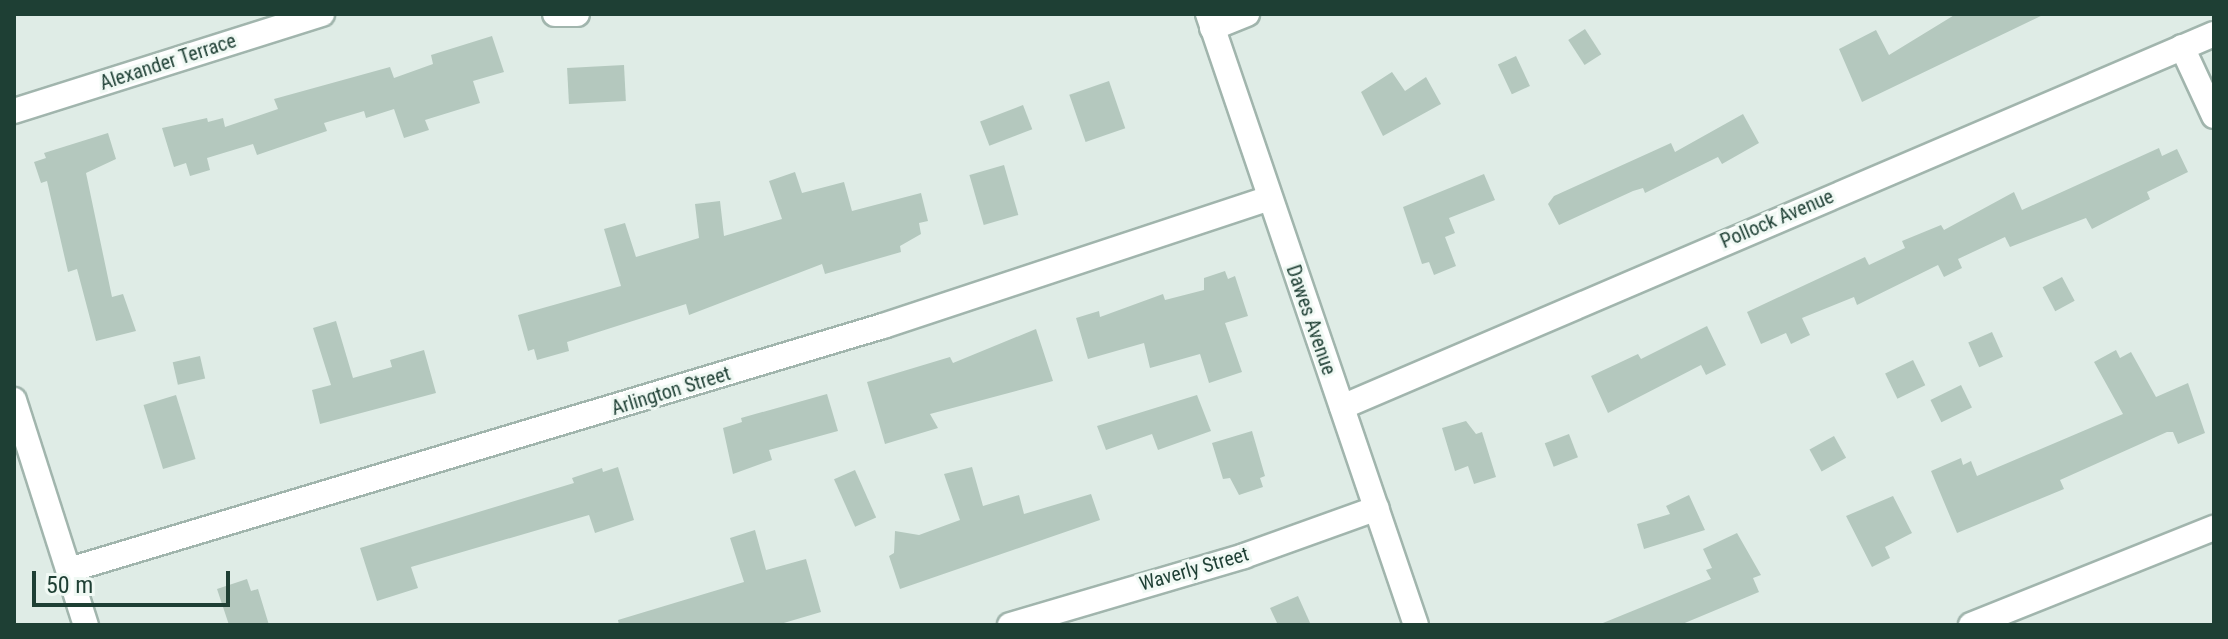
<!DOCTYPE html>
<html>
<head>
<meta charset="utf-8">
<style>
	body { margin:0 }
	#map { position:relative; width:2228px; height:639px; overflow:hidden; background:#dfece6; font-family:"Roboto Condensed",sans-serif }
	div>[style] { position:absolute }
	.building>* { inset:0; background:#b4c8be; transform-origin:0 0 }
	.roads { filter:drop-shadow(2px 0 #a1b5ad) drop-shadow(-2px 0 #a1b5ad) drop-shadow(0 2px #a1b5ad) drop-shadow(0 -2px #a1b5ad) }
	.minor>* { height:24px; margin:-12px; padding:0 12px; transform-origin:12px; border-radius:12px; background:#fff }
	span { translate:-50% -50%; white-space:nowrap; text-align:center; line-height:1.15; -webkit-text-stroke:6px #f0f9f4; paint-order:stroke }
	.street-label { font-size:20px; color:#1e3f34 }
	.frame { position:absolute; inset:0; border:16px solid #1e3f34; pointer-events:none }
	.scale { position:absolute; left:32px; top:571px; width:198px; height:36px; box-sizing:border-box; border:4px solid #1e3f34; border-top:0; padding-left:10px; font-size:24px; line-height:28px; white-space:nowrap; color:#1e3f34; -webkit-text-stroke:6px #f0f9f4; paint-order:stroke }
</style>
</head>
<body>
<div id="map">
	<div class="building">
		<i style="clip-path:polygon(1956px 14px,2045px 14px,1862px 102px,1839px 49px,1876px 30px,1889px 55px)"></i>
		<i style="left:1585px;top:29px;width:30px;height:20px;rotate:57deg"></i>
		<i style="clip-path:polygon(492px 36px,504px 72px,473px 81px,480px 103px,425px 120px,429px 130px,404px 138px,394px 109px,366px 118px,364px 111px,324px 123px,327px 131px,257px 155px,253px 144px,207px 158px,210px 170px,190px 176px,186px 163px,174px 167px,162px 128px,207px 118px,208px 122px,223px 118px,225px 127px,278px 109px,274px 99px,390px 67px,394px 78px,433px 64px,431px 55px)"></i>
		<i style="left:1516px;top:56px;width:33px;height:20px;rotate:65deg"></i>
		<i style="left:624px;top:65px;width:36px;height:57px;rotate:87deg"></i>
		<i style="clip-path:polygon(1392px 72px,1405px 91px,1426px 77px,1441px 104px,1383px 136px,1361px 92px)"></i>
		<i style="left:1109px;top:81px;width:50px;height:42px;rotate:71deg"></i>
		<i style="left:1023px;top:105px;width:26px;height:46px;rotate:69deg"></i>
		<i style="clip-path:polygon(1743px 114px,1759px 143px,1722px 164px,1718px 157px,1645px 193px,1643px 188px,1633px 191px,1559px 225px,1548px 204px,1554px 196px,1671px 143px,1675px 152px)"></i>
		<i style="clip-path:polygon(108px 133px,116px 159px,86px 173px,112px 297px,123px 294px,136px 331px,96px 341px,77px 269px,68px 272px,47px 181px,41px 183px,34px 162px,46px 158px,44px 153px)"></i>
		<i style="clip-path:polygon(2159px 148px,2162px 156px,2177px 149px,2188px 172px,2147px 192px,2150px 199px,2092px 229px,2086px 218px,2010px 247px,2005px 237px,1958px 259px,1962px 268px,1944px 277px,1938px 265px,1857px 305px,1854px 297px,1802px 318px,1810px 335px,1791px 344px,1786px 333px,1761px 344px,1747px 312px,1865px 257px,1869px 265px,1905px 248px,1902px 241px,1941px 225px,1944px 230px,2014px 192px,2022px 210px)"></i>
		<i style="left:1004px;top:165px;width:52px;height:36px;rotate:74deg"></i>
		<i style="clip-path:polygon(795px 172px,802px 193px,844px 182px,852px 211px,921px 193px,928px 221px,919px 223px,921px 234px,900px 246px,901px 252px,825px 274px,822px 264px,689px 315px,686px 304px,567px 342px,569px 351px,537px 360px,534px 349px,528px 351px,518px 315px,621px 286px,604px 229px,625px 223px,636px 257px,699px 238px,695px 204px,720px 201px,724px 236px,782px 219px,769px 181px)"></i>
		<i style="clip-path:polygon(1484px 174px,1495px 200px,1449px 218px,1455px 233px,1445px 237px,1456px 266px,1434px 275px,1429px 262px,1422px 264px,1403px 207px)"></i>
		<i style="clip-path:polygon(1225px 271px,1228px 279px,1235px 276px,1248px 316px,1225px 323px,1242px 372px,1209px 383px,1200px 354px,1150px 368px,1144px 343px,1088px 359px,1076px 318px,1099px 311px,1100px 317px,1163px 294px,1165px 300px,1204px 290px,1204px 278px)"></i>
		<i style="left:2062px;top:277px;width:27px;height:22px;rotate:62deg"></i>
		<i style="clip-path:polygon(336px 321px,353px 378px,392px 367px,390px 360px,424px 350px,436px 393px,320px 424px,312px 390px,331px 385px,313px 328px)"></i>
		<i style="clip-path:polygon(1707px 326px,1726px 365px,1706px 375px,1701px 365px,1608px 413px,1591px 376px,1638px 354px,1641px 359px)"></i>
		<i style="clip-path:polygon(1036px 329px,1053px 381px,930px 414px,938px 428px,885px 444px,867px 382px,950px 357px,953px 363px)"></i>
		<i style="left:1992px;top:332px;width:27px;height:26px;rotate:66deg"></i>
		<i style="clip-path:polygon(2116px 350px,2120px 358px,2131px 352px,2156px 397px,2188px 383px,2205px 433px,2178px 444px,2173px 432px,2167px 432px,2060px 480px,2064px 489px,1957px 533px,1931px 471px,1961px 458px,1963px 465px,1971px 461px,1977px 476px,2123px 414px,2094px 362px)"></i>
		<i style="left:200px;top:356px;width:23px;height:28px;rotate:77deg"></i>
		<i style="left:1913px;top:360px;width:28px;height:31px;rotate:64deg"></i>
		<i style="left:1961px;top:385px;width:25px;height:34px;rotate:64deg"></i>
		<i style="clip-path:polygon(827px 394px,838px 431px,769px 450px,772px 460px,733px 474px,723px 428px,742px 422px,741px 418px)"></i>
		<i style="left:176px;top:395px;width:67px;height:34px;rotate:73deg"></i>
		<i style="clip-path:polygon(1197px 395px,1211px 431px,1158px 450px,1152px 434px,1106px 450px,1097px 426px)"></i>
		<i style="clip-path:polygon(1466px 421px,1476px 434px,1482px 432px,1496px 477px,1474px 484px,1468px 466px,1455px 471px,1442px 428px)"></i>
		<i style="clip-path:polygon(1252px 431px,1265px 476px,1260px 478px,1263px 487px,1239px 495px,1230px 478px,1223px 479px,1212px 443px)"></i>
		<i style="left:1569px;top:434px;width:25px;height:26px;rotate:69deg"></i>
		<i style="left:1834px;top:436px;width:25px;height:28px;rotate:61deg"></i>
		<i style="clip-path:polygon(618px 467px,634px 520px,595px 533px,589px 515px,411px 567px,418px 588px,377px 601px,360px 548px,574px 483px,572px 478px,602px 468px,603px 472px)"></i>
		<i style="clip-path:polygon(972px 467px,983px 506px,1019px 495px,1024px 514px,1091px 494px,1100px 520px,900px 589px,889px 556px,894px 553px,895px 531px,919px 535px,960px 520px,944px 474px)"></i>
		<i style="left:855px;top:470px;width:52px;height:23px;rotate:66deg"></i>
		<i style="clip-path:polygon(1689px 495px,1705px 530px,1644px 549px,1637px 524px,1670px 514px,1666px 506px)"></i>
		<i style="clip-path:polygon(1893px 496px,1912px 533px,1885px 547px,1890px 558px,1872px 567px,1846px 516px)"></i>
		<i style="clip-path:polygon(755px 530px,766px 570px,806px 559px,821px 612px,777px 625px,619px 625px,618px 620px,744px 582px,730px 538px)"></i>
		<i style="clip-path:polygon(1737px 533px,1761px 575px,1753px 578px,1759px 592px,1680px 625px,1598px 625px,1711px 579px,1706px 570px,1712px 568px,1703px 549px)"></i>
		<i style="clip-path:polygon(247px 579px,251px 591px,258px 589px,269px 625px,229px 625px,217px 589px)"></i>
		<i style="clip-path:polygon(1298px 596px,1311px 625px,1278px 625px,1270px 608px)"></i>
	</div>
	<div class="roads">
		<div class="minor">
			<i style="left:555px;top:14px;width:22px"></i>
			<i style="left:1208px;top:14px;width:645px;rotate:71.2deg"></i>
			<i style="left:1212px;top:28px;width:38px;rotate:-22deg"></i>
			<i style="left:2182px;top:47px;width:76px;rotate:65.1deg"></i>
			<i style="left:14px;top:111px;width:323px;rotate:-17.5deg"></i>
			<i style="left:14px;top:400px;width:236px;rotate:72.3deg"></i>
			<i style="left:1342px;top:407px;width:948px;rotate:-23.16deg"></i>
			<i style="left:69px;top:570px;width:850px;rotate:-16.69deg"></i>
			<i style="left:883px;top:326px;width:407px;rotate:-18.3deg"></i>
			<i style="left:1010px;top:625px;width:244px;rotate:-16.4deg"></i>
			<i style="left:1244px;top:556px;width:141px;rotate:-19.8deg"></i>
			<i style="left:1971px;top:625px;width:262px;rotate:-21.8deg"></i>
		</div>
	</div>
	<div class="street-label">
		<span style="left:168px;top:62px;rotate:-18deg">Alexander Terrace</span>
		<span style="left:1777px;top:219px;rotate:-23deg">Pollock Avenue</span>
		<span style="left:1311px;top:320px;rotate:71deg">Dawes Avenue</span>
		<span style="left:671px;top:391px;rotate:-17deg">Arlington Street</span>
		<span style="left:1194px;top:569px;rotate:-16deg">Waverly Street</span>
	</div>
	<div class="frame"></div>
	<div class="scale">50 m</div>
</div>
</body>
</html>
